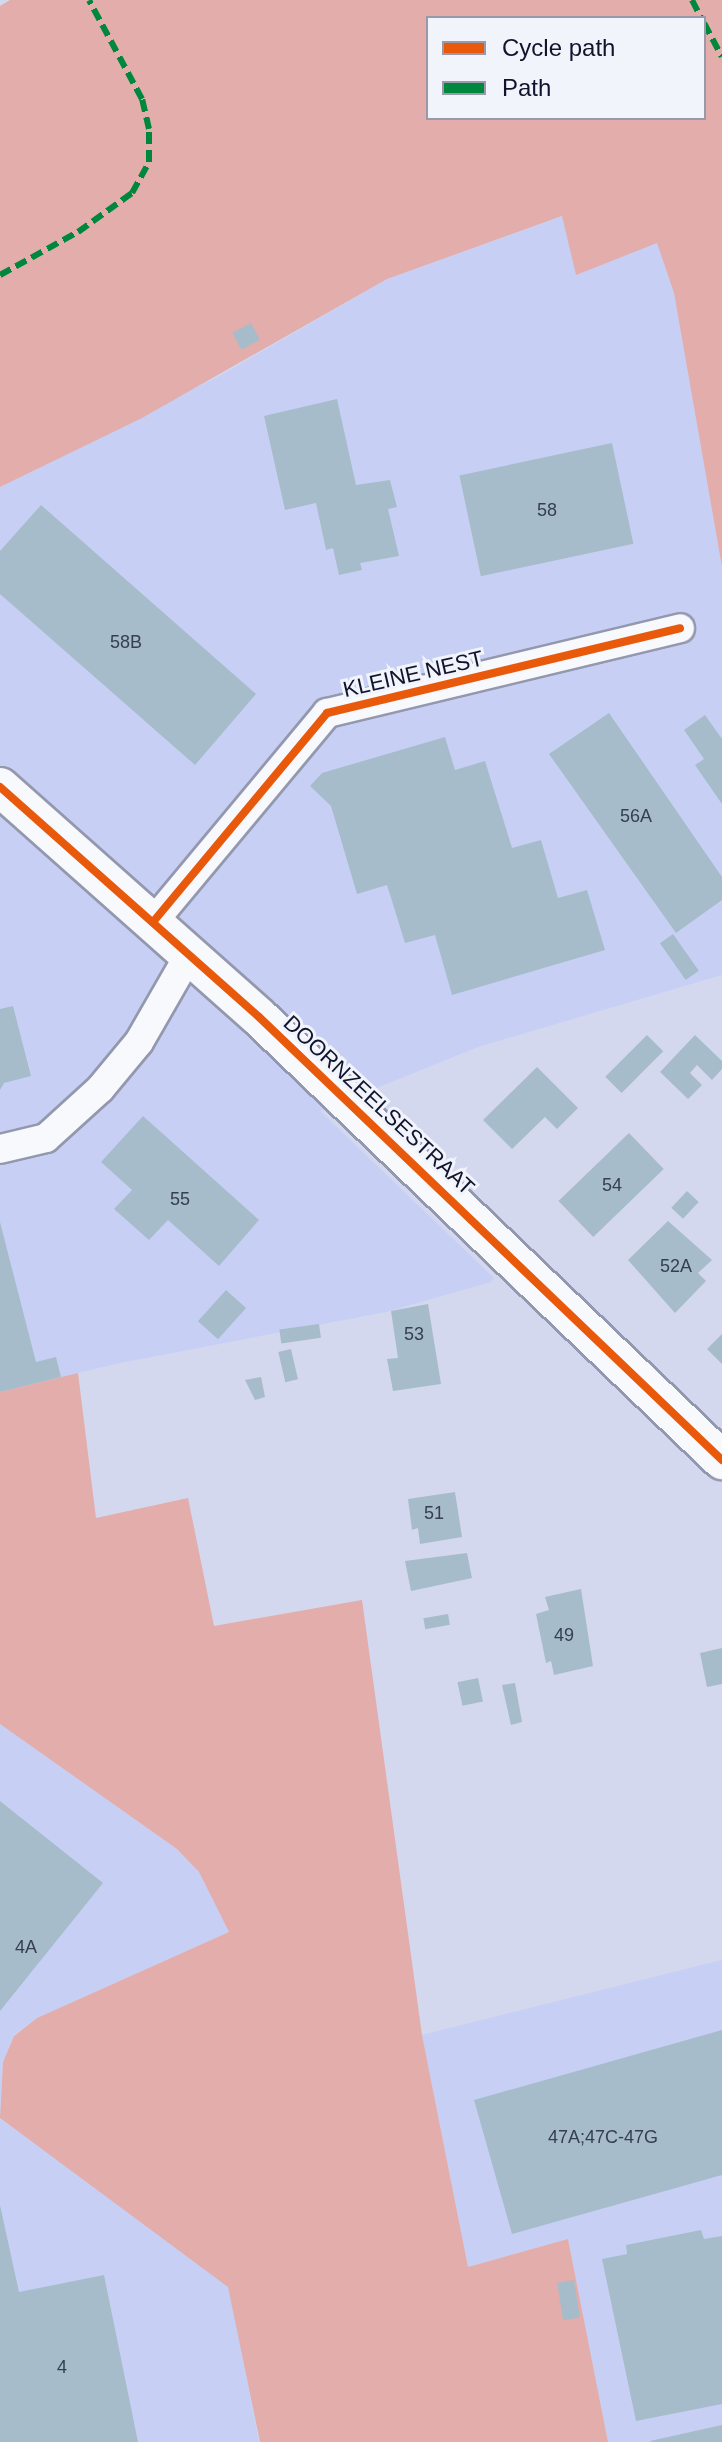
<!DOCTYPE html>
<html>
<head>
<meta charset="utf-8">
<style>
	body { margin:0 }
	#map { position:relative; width:722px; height:2442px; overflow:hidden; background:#d3d8ef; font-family:Helvetica,sans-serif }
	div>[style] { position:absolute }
	.built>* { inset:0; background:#c7d0f4 }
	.green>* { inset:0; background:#e2adaa }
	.building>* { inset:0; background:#a6bcca; transform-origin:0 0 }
	.roads { filter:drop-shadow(2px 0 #9498ae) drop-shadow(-2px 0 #9498ae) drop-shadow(0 2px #9498ae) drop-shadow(0 -2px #9498ae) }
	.minor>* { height:28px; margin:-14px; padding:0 14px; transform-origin:14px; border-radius:14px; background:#f8f9fd }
	.secondary>* { height:38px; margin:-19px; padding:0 19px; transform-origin:19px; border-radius:19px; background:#f8f9fd }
	.quiet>* { height:6px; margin-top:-3px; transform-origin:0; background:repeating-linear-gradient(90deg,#00873e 0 12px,transparent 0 18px) }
	.cycleway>* { height:8px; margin:-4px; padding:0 4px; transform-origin:4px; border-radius:4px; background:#e8590c }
	span { translate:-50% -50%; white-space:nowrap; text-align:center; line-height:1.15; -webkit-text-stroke:6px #f2f4fb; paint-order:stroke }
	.number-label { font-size:18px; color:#363e54 }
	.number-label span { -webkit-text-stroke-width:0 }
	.street-label { font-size:22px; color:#10142d }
	.legend { position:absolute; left:426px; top:16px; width:280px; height:104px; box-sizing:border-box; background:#f2f4fb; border:2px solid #989aa9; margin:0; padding:10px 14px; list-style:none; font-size:24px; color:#10142d }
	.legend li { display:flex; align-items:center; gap:16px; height:40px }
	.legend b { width:40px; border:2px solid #989aa9 }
</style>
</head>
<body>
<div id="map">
	<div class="built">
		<i style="clip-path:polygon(563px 216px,657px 242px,674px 293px,722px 567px,722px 975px,478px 1047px,320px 1111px,494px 1278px,491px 1282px,386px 1312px,115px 1364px,0 1392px,0 487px,221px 375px,387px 279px)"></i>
		<i style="clip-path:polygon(0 1724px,177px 1849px,199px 1872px,229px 1932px,37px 2018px,14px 2035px,3px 2062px,0 2117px)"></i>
		<i style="clip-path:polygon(722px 1960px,722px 2442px,608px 2442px,568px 2239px,468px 2267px,422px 2035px)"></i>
		<i style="clip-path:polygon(0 2118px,229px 2287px,259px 2442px,0 2442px)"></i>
	</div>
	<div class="green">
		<i style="clip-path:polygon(evenodd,10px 0,722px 0,722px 567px,674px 293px,657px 243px,576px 275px,562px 216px,387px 279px,142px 418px,0 487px,0 6px,10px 0,428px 18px,704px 18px,704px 118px,428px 118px,428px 18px)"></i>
		<i style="clip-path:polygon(78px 1373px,96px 1518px,188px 1498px,214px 1626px,362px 1600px,422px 2035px,468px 2267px,568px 2239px,608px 2442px,260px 2442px,228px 2287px,0 2118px,3px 2062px,14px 2036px,37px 2018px,229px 1932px,199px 1872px,177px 1849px,0 1724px,0 1392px)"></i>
	</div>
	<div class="building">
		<i style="left:251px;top:323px;width:19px;height:21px;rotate:62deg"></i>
		<i style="clip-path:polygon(337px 399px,356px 485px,390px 480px,397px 507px,388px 509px,399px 556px,360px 563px,362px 570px,339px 575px,333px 548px,326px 550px,316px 503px,285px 510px,264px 416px)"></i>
		<i style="left:612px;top:443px;width:103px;height:156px;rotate:78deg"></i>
		<i style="clip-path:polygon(41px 505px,256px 694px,195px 765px,0 594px,0 551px)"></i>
		<i style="clip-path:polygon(609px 713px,722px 877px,722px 900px,676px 933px,549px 754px)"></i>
		<i style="clip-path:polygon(705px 715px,722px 739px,722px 804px,695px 765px,704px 759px,684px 730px)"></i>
		<i style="clip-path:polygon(445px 737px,455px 770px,485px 761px,512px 848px,541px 840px,558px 898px,587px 890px,605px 950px,452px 995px,435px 935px,405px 943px,387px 885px,357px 894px,331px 806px,310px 786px,322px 773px)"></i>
		<i style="left:673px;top:934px;width:45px;height:16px;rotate:55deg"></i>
		<i style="clip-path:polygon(13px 1006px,31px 1076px,4px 1083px,0 1090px,0 1009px)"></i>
		<i style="left:647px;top:1035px;width:23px;height:59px;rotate:45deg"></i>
		<i style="clip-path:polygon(695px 1035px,722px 1061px,722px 1069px,712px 1080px,697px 1065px,690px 1073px,702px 1085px,688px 1099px,660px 1072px)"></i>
		<i style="clip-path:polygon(537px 1067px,578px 1108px,557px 1129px,545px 1117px,512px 1149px,483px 1120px)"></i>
		<i style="clip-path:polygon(143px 1116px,259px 1220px,219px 1266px,168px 1220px,149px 1240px,114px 1209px,132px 1190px,101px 1162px)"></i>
		<i style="left:629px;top:1133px;width:50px;height:98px;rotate:46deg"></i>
		<i style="left:687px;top:1191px;width:16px;height:23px;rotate:43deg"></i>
		<i style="clip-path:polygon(668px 1221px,712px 1260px,698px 1273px,706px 1281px,675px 1313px,628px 1260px)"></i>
		<i style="clip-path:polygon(0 1222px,36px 1362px,56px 1357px,61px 1377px,0 1392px)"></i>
		<i style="left:226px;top:1290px;width:27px;height:42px;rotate:42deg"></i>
		<i style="clip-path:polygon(428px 1304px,441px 1384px,393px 1391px,387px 1359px,398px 1358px,391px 1311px)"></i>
		<i style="left:319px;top:1324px;width:14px;height:40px;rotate:82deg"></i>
		<i style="clip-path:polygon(722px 1334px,722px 1364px,707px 1349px)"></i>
		<i style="left:291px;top:1349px;width:31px;height:13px;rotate:77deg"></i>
		<i style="clip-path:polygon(261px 1377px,265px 1397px,255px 1400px,245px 1380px)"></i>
		<i style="clip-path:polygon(455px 1492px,462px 1537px,420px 1544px,418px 1528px,412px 1530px,408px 1499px)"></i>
		<i style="clip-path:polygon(467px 1553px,472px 1578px,411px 1591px,405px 1561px)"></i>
		<i style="clip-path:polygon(581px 1589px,593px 1666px,554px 1675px,551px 1661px,546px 1663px,536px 1614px,549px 1610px,545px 1597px)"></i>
		<i style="left:448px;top:1614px;width:11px;height:25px;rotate:80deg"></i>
		<i style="clip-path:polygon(722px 1648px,722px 1684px,707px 1687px,700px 1653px)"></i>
		<i style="left:478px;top:1678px;width:24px;height:21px;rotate:78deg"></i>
		<i style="clip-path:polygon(515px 1683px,522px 1722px,511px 1725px,502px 1685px)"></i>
		<i style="clip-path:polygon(0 1801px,103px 1883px,0 2011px)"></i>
		<i style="clip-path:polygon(722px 2030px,722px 2175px,512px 2234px,474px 2100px)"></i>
		<i style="clip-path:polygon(0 2205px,19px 2292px,104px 2275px,138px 2442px,0 2442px)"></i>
		<i style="clip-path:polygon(701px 2230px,704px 2239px,722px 2236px,722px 2404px,636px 2421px,602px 2259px,627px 2254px,626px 2245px)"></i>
		<i style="left:574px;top:2280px;width:38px;height:17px;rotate:81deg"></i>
		<i style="clip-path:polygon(722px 2425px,722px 2442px,651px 2442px,650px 2441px)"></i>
	</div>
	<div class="roads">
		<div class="minor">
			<i style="left:153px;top:922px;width:272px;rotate:-50.2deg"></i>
			<i style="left:327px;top:713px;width:363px;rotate:-13.5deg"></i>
			<i style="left:0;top:1149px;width:47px;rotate:-13.4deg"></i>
			<i style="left:46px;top:1138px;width:73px;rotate:-42.2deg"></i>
			<i style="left:100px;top:1089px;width:61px;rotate:-50.3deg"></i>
			<i style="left:139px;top:1042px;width:100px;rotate:-60.1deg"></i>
		</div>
		<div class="secondary">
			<i style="left:0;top:787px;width:346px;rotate:41.6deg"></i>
			<i style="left:259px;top:1017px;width:641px;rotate:43.74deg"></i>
		</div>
	</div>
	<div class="quiet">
		<i style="left:692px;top:0;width:20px;rotate:63deg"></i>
		<i style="left:704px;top:23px;width:38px;rotate:62deg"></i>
		<i style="left:0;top:275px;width:89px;rotate:-28.9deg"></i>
		<i style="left:78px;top:232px;width:67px;rotate:-35.8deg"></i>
		<i style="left:132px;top:193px;width:35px;rotate:-61deg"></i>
		<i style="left:149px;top:162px;width:33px;rotate:-90deg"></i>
		<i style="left:149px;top:129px;width:31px;rotate:-103deg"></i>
		<i style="left:142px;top:99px;width:112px;rotate:-118.2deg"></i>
	</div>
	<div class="cycleway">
		<i style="left:0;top:787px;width:346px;rotate:41.6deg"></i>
		<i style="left:259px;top:1017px;width:641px;rotate:43.74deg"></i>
		<i style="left:153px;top:922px;width:272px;rotate:-50.2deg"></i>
		<i style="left:327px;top:713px;width:363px;rotate:-13.5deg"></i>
	</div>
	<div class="number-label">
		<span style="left:547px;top:510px">58</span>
		<span style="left:126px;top:642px">58B</span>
		<span style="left:636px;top:816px">56A</span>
		<span style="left:612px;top:1185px">54</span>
		<span style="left:180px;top:1199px">55</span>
		<span style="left:676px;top:1266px">52A</span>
		<span style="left:414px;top:1334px">53</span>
		<span style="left:434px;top:1513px">51</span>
		<span style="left:564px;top:1635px">49</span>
		<span style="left:26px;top:1947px">4A</span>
		<span style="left:603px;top:2137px">47A;47C-47G</span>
		<span style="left:62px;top:2367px">4</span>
	</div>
	<div class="street-label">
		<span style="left:413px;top:674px;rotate:-13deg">KLEINE NEST</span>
		<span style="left:379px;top:1105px;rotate:43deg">DOORNZEELSESTRAAT</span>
	</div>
	<ul class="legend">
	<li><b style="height:10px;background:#e8590c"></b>Cycle path</li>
	<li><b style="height:10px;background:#00873e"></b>Path</li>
	</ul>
</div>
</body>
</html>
